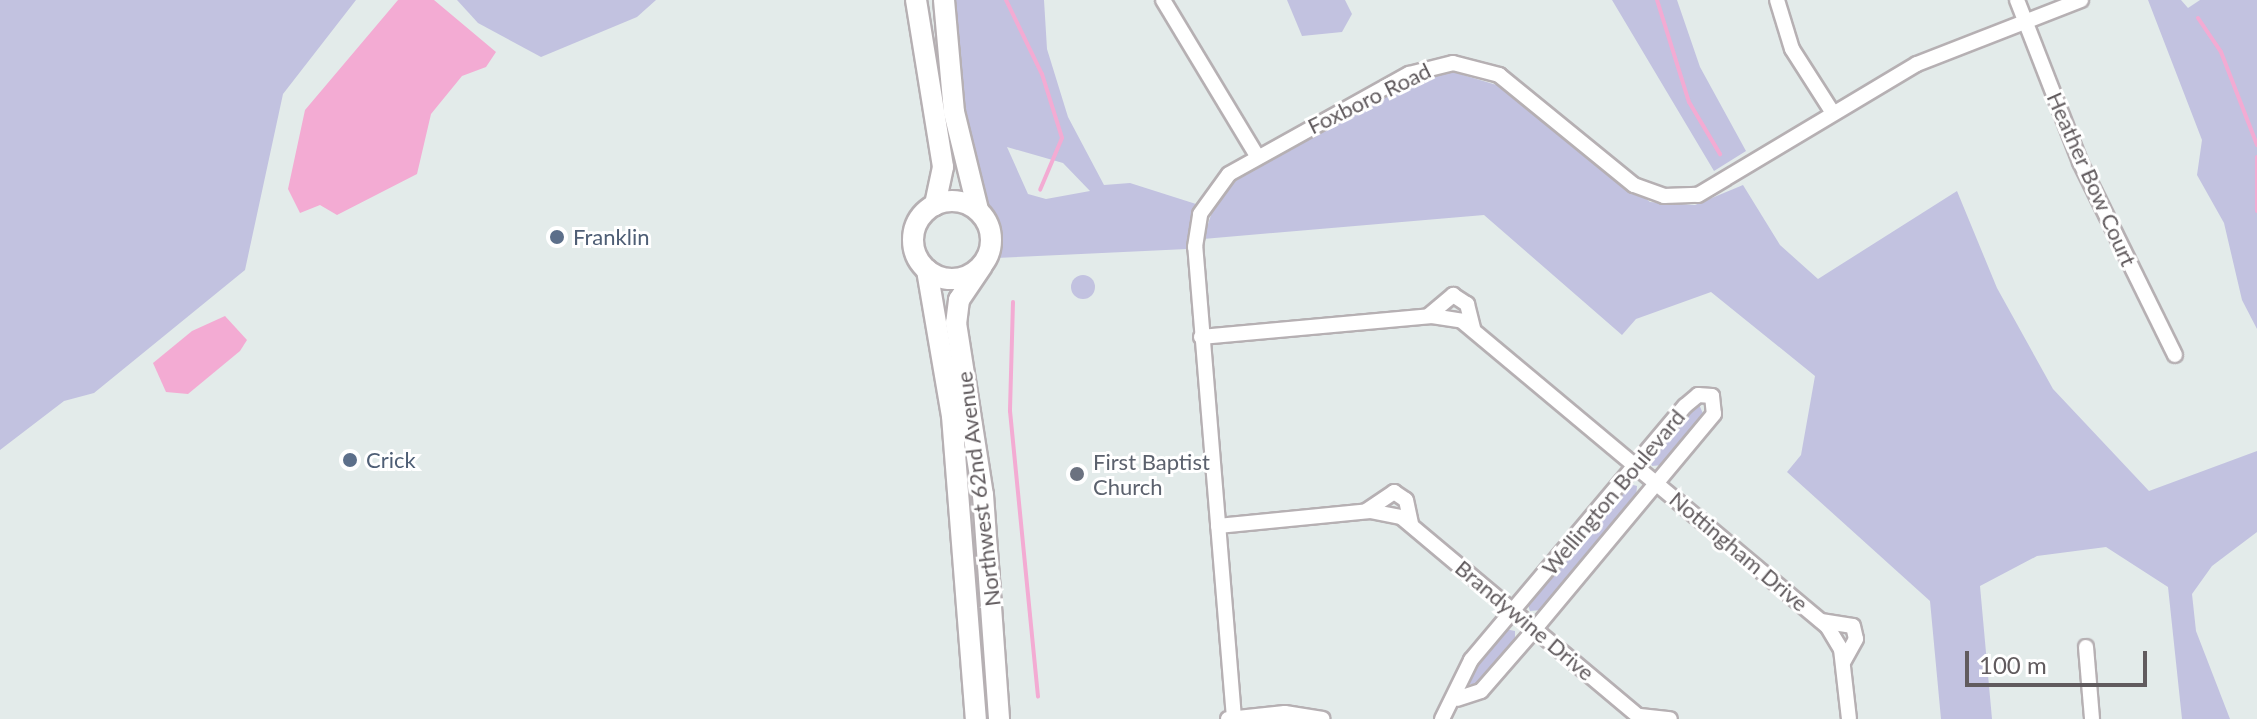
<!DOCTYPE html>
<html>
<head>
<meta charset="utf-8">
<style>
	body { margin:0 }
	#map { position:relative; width:2257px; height:719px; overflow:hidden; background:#e3ebea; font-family:Lato,sans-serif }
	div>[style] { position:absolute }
	.green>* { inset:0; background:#c2c2e0 }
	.round { border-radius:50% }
	.water>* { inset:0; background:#f3abd3 }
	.stream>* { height:4px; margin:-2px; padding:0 2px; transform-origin:2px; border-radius:2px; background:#f3abd3 }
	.roads { filter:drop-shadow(2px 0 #b6b0b3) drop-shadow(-2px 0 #b6b0b3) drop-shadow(0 2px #b6b0b3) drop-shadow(0 -2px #b6b0b3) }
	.street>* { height:14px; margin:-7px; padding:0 7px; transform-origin:7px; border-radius:7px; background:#fff }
	.secondary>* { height:20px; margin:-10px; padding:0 10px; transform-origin:10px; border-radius:10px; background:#fff }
	.secondary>.ring { margin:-10px; padding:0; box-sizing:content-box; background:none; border:20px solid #fff; border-radius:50% }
	.dots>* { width:22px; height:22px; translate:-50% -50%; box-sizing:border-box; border:4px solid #fff; border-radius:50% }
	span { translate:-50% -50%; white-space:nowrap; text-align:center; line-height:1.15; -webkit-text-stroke:6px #fff; paint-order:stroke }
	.street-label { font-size:22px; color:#615b5e }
	.service-label { font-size:22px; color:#4e5e75 }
	.left { translate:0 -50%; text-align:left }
	.worship-label { font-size:22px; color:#5b616d }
	.scale { position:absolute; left:1965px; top:651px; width:182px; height:36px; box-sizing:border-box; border:4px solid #615b5e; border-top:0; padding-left:10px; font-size:24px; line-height:28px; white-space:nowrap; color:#615b5e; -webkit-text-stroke:6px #fff; paint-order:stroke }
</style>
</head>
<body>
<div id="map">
	<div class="green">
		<i style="clip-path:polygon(0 0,356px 0,283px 94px,245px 270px,94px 393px,64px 401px,0 450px)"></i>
		<i style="clip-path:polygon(457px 0,656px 0,637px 17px,541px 57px,478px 23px)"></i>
		<i style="clip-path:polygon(evenodd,954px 0,1044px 0,1047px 49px,1068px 117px,1104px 185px,1130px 183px,1196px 204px,1187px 249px,996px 258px,995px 225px,965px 123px,954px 0,1007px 147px,1063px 163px,1090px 191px,1046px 199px,1028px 194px,1007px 147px)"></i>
		<i style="clip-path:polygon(1287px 0,1345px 0,1352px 14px,1342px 32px,1302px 36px)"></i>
		<i style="clip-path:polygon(1612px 0,1677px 0,1700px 67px,1746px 151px,1714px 171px)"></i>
		<i style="clip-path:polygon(2148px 0,2181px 0,2188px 8px,2200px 0,2257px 0,2257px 329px,2242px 300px,2224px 223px,2197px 175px,2202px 140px)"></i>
		<i style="clip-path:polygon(1453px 72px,1500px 86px,1650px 202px,1695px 205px,1743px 185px,1780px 245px,1818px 279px,1957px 191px,1997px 288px,2053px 389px,2149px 491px,2257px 451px,2257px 532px,2212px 566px,2192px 594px,2196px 631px,2230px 719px,2182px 719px,2168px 587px,2106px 547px,2037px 556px,1980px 586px,1992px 719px,1941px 719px,1930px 601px,1787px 472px,1801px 455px,1815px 376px,1711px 292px,1636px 319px,1622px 335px,1484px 215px,1203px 239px,1217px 197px,1242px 176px,1420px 77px)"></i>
		<i class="round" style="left:1071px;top:275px;width:24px;height:24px"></i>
		<i style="clip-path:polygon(1698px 402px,1704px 416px,1663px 465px,1652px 466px,1649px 457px)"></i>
		<i style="clip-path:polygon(1626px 483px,1637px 486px,1636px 497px,1541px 610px,1530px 611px,1527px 602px)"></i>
		<i style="clip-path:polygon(1505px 629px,1515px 631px,1515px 642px,1477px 685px,1469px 684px,1466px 675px)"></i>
	</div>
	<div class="water">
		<i style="clip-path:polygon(398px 0,434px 0,496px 52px,486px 67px,462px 76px,431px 114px,417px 174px,337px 215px,320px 205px,300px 213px,288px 189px,305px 110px)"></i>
		<i style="clip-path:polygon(225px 316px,247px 340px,240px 351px,188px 394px,166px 392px,153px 363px,192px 331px)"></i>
	</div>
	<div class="stream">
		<i style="left:1006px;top:0;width:82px;rotate:64.1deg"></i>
		<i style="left:1042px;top:74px;width:67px;rotate:72.6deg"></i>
		<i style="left:1062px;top:138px;width:56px;rotate:112.9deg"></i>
		<i style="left:1657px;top:0;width:107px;rotate:72.6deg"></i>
		<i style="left:1689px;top:102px;width:61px;rotate:59.2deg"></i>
		<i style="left:2198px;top:18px;width:41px;rotate:55.9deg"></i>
		<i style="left:2221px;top:52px;width:100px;rotate:68.8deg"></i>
		<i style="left:2257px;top:157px;width:54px;rotate:90deg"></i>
		<i style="left:1013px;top:302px;width:109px;rotate:91.6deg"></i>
		<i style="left:1010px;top:411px;width:287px;rotate:84.4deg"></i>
	</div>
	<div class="roads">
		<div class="street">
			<i style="left:1163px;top:0;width:182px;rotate:58.9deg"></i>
			<i style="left:1777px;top:0;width:51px;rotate:73deg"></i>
			<i style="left:1792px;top:49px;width:76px;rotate:57.4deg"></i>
			<i style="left:2017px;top:0;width:174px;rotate:68.7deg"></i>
			<i style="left:2080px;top:162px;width:215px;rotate:63.8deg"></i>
			<i style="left:1428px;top:316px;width:33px;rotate:-40deg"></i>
			<i style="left:1453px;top:295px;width:17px;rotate:33deg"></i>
			<i style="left:1467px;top:304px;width:25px;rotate:76deg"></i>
			<i style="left:1201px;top:337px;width:232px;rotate:-5.2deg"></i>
			<i style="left:1432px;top:316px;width:30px;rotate:9deg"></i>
			<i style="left:1462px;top:321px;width:476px;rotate:39.9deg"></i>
			<i style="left:1827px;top:626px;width:27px;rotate:59deg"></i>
			<i style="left:1841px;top:649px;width:70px;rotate:83.5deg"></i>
			<i style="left:1366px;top:511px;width:34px;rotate:-34deg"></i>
			<i style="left:1394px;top:492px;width:14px;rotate:34deg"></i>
			<i style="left:1406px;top:500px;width:25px;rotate:78deg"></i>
			<i style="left:1218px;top:526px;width:153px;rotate:-5.6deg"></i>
			<i style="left:1370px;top:511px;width:32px;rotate:11deg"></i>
			<i style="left:1401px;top:517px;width:314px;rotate:40deg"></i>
			<i style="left:1821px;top:621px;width:32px;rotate:9deg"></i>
			<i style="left:1853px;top:626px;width:13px;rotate:77deg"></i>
			<i style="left:1856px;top:639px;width:25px;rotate:119deg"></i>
			<i style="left:2086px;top:647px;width:72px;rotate:85.2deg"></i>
			<i style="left:1640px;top:716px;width:30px;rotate:6deg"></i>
			<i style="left:1234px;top:718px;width:473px;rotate:-94.7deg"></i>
			<i style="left:1195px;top:247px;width:33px;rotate:-81deg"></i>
			<i style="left:1200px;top:214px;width:49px;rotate:-54.1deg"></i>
			<i style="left:1229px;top:174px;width:206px;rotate:-29.1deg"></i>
			<i style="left:1409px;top:74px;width:45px;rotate:-14deg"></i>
			<i style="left:1453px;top:63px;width:48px;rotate:14.6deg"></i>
			<i style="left:1499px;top:75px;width:174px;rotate:39.2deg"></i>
			<i style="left:1634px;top:185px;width:32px;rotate:20deg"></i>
			<i style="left:1664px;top:196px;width:34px;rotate:-2deg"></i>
			<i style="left:1698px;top:195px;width:255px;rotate:-30.9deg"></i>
			<i style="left:1917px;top:64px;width:176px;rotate:-21.3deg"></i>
			<i style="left:1228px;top:719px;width:57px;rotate:-6deg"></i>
			<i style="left:1285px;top:713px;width:38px;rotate:9deg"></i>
			<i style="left:1442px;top:719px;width:66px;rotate:-63.8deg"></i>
			<i style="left:1471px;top:660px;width:332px;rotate:-49.9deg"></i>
			<i style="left:1685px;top:406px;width:17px;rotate:-40deg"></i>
			<i style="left:1698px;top:395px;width:14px;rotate:4deg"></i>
			<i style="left:1712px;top:396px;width:18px;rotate:84deg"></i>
			<i style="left:1714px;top:414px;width:280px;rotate:129.8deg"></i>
			<i style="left:1535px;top:629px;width:82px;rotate:131.1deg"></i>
			<i style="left:1481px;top:691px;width:25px;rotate:162deg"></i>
		</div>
		<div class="secondary">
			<i style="left:916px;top:0;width:169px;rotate:80.8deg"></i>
			<i style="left:943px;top:167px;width:39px;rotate:102deg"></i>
			<i style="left:944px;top:0;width:112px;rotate:84.9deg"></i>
			<i style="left:954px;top:112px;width:101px;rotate:76.2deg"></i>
			<i class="ring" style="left:913px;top:201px;width:58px;height:58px"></i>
			<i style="left:982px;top:266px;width:41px;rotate:124.1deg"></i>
			<i style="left:959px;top:300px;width:23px;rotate:97deg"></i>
			<i style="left:956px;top:323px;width:174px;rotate:81.1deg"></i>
			<i style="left:983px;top:495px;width:225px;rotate:85.9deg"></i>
			<i style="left:927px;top:270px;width:148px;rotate:80.3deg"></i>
			<i style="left:952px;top:416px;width:304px;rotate:85.5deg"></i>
		</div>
	</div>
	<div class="dots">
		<i style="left:557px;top:237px;background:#5c6f8a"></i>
		<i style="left:350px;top:460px;background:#5c6f8a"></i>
		<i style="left:1077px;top:474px;background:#6b7280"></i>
	</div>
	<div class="street-label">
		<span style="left:1369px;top:98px;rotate:-26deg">Foxboro Road</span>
		<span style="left:2092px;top:179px;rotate:66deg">Heather Bow Court</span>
		<span style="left:978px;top:489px;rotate:-97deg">Northwest 62nd Avenue</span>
		<span style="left:1613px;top:492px;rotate:-50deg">Wellington Boulevard</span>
		<span style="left:1739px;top:551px;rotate:40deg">Nottingham Drive</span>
		<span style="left:1525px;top:620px;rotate:40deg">Brandywine Drive</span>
	</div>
	<div class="service-label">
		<span class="left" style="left:573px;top:237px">Franklin</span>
		<span class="left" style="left:366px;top:460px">Crick</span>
	</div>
	<div class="worship-label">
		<span class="left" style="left:1093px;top:474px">First Baptist<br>Church</span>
	</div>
	<div class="scale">100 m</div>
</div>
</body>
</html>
